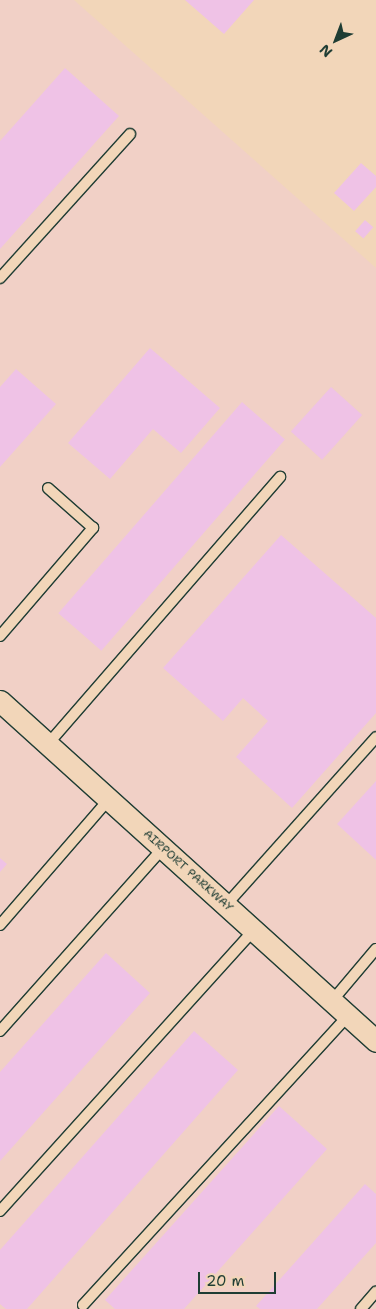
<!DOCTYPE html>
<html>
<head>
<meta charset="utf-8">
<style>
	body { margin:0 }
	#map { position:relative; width:376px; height:1309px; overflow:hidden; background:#f2d6b9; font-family:"Shantell Sans",sans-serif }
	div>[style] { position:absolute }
	.built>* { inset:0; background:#f1d0c6 }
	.building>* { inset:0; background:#efc2e6; transform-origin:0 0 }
	.roads { filter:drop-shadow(1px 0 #1f3d34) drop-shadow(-1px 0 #1f3d34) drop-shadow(0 1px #1f3d34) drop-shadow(0 -1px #1f3d34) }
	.lane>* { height:10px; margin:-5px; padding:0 5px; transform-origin:5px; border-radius:5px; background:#f2d6b9 }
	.street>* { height:21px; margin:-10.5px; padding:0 10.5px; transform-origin:10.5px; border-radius:10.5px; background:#f2d6b9 }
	span { translate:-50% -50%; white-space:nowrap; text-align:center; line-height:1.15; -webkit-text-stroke:5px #f2d6b9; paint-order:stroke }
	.street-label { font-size:12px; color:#1f3d34 }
	.north { position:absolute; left:311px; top:15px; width:50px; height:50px; -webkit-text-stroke:4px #f2d6b9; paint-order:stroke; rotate:223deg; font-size:14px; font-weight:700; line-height:20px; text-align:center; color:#1f3d34 }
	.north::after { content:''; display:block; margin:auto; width:18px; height:22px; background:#1f3d34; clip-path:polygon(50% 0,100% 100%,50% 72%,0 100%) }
	.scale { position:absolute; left:198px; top:1272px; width:78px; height:22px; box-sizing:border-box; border:2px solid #1f3d34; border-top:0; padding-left:6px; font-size:15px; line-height:18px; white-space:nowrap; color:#1f3d34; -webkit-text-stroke:4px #f2d6b9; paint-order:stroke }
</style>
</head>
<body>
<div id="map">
	<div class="built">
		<i style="clip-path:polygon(0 0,74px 0,376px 268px,376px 1309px,0 1309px)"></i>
	</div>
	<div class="building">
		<i style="clip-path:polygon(185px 0,254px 0,224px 34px)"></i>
		<i style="clip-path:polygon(65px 68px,119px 116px,0 249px,0 141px)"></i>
		<i style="clip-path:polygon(361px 163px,376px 176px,376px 187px,354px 211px,334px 193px)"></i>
		<i style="left:365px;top:220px;width:11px;height:15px;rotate:41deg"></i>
		<i style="clip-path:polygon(150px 348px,220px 408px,181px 453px,153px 429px,110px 479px,68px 443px)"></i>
		<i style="clip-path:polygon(16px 369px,56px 404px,0 467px,0 387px)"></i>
		<i style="left:331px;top:387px;width:42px;height:60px;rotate:42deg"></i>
		<i style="left:242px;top:402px;width:57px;height:280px;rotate:41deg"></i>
		<i style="clip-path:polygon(281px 535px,376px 618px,376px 713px,292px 808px,236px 757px,268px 721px,243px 698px,223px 721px,163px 668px)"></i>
		<i style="clip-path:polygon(376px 781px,376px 860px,337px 824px)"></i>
		<i style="clip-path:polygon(0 858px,7px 864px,0 872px)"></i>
		<i style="clip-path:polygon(106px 953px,150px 993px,0 1161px,0 1072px)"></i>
		<i style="clip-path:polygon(194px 1031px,238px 1070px,27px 1309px,6px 1309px,0 1304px,0 1250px)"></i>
		<i style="clip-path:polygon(279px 1106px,327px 1149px,184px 1309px,115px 1309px,105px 1300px)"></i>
		<i style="clip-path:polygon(365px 1184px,376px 1194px,376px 1243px,317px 1309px,260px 1309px,256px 1306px)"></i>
	</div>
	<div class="roads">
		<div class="lane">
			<i style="left:0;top:278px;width:194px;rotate:-47.9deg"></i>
			<i style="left:0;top:636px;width:143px;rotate:-49.3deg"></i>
			<i style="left:93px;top:528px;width:60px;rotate:-138.4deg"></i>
			<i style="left:48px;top:744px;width:354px;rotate:-49deg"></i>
			<i style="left:226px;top:905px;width:225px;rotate:-48.2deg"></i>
			<i style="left:0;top:925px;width:167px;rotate:-49.1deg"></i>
			<i style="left:332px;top:1001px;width:68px;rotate:-49.8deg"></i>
			<i style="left:0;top:1031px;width:245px;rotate:-48.3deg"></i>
			<i style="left:0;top:1211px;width:379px;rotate:-47.9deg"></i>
			<i style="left:83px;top:1305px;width:392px;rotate:-47.5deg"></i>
			<i style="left:361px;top:1309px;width:23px;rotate:-49deg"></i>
		</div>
		<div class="street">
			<i style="left:0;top:701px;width:507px;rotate:42.12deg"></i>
		</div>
	</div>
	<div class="street-label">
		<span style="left:188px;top:871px;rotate:42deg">AIRPORT PARKWAY</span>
	</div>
	<div class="north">N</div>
	<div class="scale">20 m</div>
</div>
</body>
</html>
